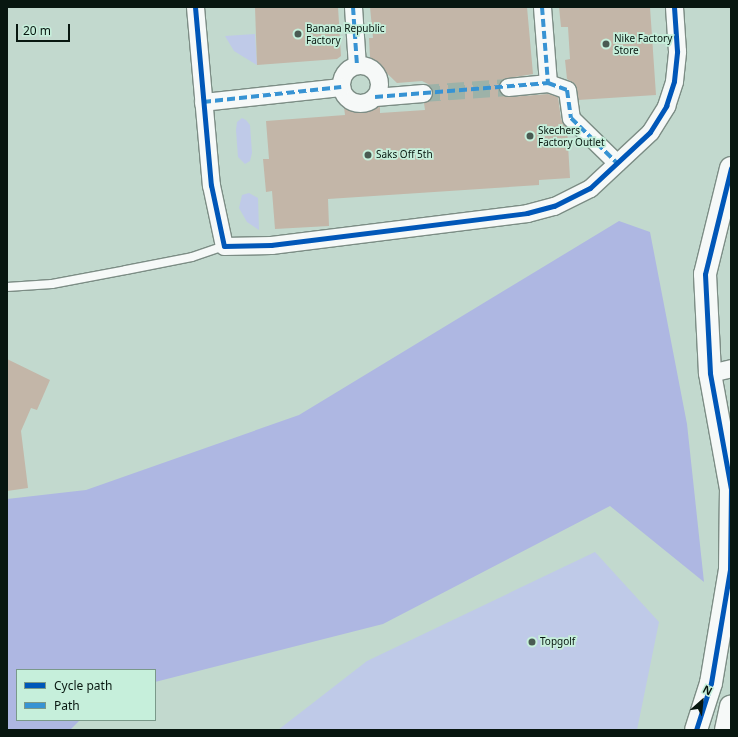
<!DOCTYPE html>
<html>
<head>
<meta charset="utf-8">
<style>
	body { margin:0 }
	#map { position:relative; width:738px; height:737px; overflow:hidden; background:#c2d9ce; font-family:"Noto Sans",sans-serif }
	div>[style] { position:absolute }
	.green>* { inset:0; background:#bfcae8 }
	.forest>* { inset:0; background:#aeb7e2 }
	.building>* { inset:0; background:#c3b6a8 }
	.street-tunnel>* { height:17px; margin-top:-8.5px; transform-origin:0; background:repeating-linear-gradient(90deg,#9db2a8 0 17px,transparent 0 25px) }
	.roads { filter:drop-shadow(1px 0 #7c8d85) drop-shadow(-1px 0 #7c8d85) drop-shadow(0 1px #7c8d85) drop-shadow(0 -1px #7c8d85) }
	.lane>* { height:8px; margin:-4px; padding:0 4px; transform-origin:4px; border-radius:4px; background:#f6f9f8 }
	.street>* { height:17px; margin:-8.5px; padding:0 8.5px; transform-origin:8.5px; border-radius:8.5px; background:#f6f9f8 }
	.street>.ring { margin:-8.5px; padding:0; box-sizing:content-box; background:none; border:17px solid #f6f9f8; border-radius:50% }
	.secondary>* { height:22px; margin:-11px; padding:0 11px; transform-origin:11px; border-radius:11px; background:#f6f9f8 }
	.highway>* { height:22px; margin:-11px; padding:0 11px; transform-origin:11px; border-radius:11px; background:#f6f9f8 }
	.quiet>* { height:4px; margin-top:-2px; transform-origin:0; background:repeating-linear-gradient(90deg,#3793d3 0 8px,transparent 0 12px) }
	.cycleway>* { height:5px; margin:-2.5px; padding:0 2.5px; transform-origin:2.5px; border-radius:2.5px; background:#0057b8 }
	.dots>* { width:11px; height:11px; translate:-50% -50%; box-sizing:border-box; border:2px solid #c6efdb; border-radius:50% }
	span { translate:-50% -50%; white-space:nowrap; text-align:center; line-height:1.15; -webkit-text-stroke:3.5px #c6efdb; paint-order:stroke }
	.poi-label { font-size:10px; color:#081710 }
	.left { translate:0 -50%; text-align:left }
	.frame { position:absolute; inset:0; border:8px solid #081710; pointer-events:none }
	.legend { position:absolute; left:16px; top:669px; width:140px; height:52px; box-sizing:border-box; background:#c6efdb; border:1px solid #7a998a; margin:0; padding:5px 7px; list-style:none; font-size:12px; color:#081710 }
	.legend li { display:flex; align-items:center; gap:8px; height:20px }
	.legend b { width:20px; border:1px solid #7a998a }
	.north { position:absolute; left:682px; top:681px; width:40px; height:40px; -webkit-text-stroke:3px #c6efdb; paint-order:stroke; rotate:27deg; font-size:11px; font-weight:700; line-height:16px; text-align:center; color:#081710 }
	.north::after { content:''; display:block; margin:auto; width:14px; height:18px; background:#081710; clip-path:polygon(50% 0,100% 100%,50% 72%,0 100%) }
	.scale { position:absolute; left:16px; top:24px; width:54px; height:18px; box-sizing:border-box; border:2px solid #081710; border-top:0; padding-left:5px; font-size:12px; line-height:14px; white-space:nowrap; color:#081710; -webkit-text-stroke:3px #c6efdb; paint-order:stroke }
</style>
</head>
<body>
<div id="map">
	<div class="green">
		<i style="clip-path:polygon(255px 34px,257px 65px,234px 51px,225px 36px)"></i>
		<i style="clip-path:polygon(242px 118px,246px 120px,250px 125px,252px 153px,250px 161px,245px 164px,238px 157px,236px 130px,237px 122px)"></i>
		<i style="clip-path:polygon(249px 193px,258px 198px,259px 230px,247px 222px,239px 208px,242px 195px)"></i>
		<i style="clip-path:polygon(595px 552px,659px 622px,637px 730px,278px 730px,367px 661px)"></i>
	</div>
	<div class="forest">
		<i style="clip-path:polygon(619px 221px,650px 232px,687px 424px,704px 582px,610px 506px,383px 624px,155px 682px,155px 670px,17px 670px,17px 720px,80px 720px,70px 730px,7px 730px,7px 499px,86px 490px,299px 415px)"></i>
	</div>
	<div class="building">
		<i style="clip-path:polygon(255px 7px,338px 7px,341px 56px,337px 59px,257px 65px)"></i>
		<i style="clip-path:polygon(370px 7px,527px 7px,533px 74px,503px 79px,498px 88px,504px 96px,509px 97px,548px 94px,558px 97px,561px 119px,567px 128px,570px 178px,539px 180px,539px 185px,328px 199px,329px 226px,275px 229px,272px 191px,266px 192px,263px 159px,269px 159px,266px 121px,345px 115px,344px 107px,380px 107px,380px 113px,425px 110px,424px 103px,432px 97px,433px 92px,428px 84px,422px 81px,397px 83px,370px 57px,369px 38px,373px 38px)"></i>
		<i style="clip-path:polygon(559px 7px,650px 7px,656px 95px,578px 100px,575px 84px,567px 79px,565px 60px,570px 59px,568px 27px,561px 27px)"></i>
		<i style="clip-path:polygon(7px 359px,50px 380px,37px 410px,31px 408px,21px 431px,28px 488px,7px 491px)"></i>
	</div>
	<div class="street-tunnel">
		<i style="left:423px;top:93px;width:85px;rotate:-4deg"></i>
	</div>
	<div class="roads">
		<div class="lane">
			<i style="left:7px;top:287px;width:45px;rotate:-3.8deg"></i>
			<i style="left:52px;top:284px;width:75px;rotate:-10.7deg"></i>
			<i style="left:126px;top:270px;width:67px;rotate:-11.1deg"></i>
			<i style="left:192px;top:257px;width:34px;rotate:-19deg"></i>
		</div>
		<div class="street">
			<i style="left:195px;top:7px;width:179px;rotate:84.9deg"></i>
			<i style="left:211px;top:185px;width:62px;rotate:78deg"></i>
			<i style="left:224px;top:246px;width:47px;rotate:-1.2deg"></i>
			<i style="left:271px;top:245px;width:258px;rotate:-7.1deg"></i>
			<i style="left:527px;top:213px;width:28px;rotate:-15deg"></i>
			<i style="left:554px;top:206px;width:40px;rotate:-26.6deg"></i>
			<i style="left:590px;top:188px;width:82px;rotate:-43deg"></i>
			<i style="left:650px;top:132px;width:31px;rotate:-58deg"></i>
			<i style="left:666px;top:106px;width:26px;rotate:-72deg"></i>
			<i style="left:674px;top:81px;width:30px;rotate:-84deg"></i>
			<i style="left:677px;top:51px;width:44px;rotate:-93.9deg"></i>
			<i style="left:353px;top:7px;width:58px;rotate:86.1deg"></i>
			<i style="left:542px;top:7px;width:76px;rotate:85.5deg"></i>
			<i class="ring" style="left:341px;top:65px;width:21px;height:21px"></i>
			<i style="left:508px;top:87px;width:40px;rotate:-5.7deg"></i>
			<i style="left:548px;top:83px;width:20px;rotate:20deg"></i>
			<i style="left:567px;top:90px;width:28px;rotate:82deg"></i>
			<i style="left:571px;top:118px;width:64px;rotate:44.4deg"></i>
			<i style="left:375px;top:97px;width:48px;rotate:-4.8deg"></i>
			<i style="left:203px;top:102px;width:139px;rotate:-6.2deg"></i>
			<i style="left:710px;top:373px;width:22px;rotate:-13deg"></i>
		</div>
		<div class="secondary">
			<i style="left:696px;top:730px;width:49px;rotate:-72.3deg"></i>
			<i style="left:711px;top:683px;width:115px;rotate:-80.5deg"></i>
			<i style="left:730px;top:570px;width:81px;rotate:-89.3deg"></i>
			<i style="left:731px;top:489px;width:118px;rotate:-100.3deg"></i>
			<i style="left:710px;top:373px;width:99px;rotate:-92.9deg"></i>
			<i style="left:705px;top:274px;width:109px;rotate:-76.2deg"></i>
		</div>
		<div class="highway">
			<i style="left:726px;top:730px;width:24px;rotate:-78deg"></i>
		</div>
	</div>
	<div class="quiet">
		<i style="left:353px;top:7px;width:58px;rotate:86.1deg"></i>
		<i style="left:542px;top:7px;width:76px;rotate:85.5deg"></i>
		<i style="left:375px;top:97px;width:174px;rotate:-4.6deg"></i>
		<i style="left:548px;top:83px;width:20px;rotate:20deg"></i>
		<i style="left:567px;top:90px;width:28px;rotate:82deg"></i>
		<i style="left:571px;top:118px;width:64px;rotate:44.4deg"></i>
		<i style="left:203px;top:102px;width:139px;rotate:-6.2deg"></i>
	</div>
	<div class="cycleway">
		<i style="left:195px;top:7px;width:179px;rotate:84.9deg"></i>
		<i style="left:211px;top:185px;width:62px;rotate:78deg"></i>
		<i style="left:224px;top:246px;width:47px;rotate:-1.2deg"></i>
		<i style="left:271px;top:245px;width:258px;rotate:-7.1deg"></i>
		<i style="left:527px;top:213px;width:28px;rotate:-15deg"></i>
		<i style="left:554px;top:206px;width:40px;rotate:-26.6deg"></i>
		<i style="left:590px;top:188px;width:82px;rotate:-43deg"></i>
		<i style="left:650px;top:132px;width:31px;rotate:-58deg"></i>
		<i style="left:666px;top:106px;width:26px;rotate:-72deg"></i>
		<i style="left:674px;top:81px;width:30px;rotate:-84deg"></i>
		<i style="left:677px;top:51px;width:44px;rotate:-93.9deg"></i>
		<i style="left:696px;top:730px;width:49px;rotate:-72.3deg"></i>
		<i style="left:711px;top:683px;width:115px;rotate:-80.5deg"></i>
		<i style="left:730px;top:570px;width:81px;rotate:-89.3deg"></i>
		<i style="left:731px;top:489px;width:118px;rotate:-100.3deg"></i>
		<i style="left:710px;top:373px;width:99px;rotate:-92.9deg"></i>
		<i style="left:705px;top:274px;width:109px;rotate:-76.2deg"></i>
	</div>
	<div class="dots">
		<i style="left:298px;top:34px;background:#495b52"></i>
		<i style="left:606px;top:44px;background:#495b52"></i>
		<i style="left:530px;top:136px;background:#495b52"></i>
		<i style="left:368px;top:155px;background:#495b52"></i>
		<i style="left:532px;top:642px;background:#495b52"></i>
	</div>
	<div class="poi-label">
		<span class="left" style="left:306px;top:34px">Banana Republic<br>Factory</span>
		<span class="left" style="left:614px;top:44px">Nike Factory<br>Store</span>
		<span class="left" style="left:538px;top:136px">Skechers<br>Factory Outlet</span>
		<span class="left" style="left:376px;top:155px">Saks Off 5th</span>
		<span class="left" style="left:540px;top:642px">Topgolf</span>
	</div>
	<div class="frame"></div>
	<ul class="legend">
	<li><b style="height:5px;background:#0057b8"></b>Cycle path</li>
	<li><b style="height:5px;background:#3793d3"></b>Path</li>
	</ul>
	<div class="north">N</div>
	<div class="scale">20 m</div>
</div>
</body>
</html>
